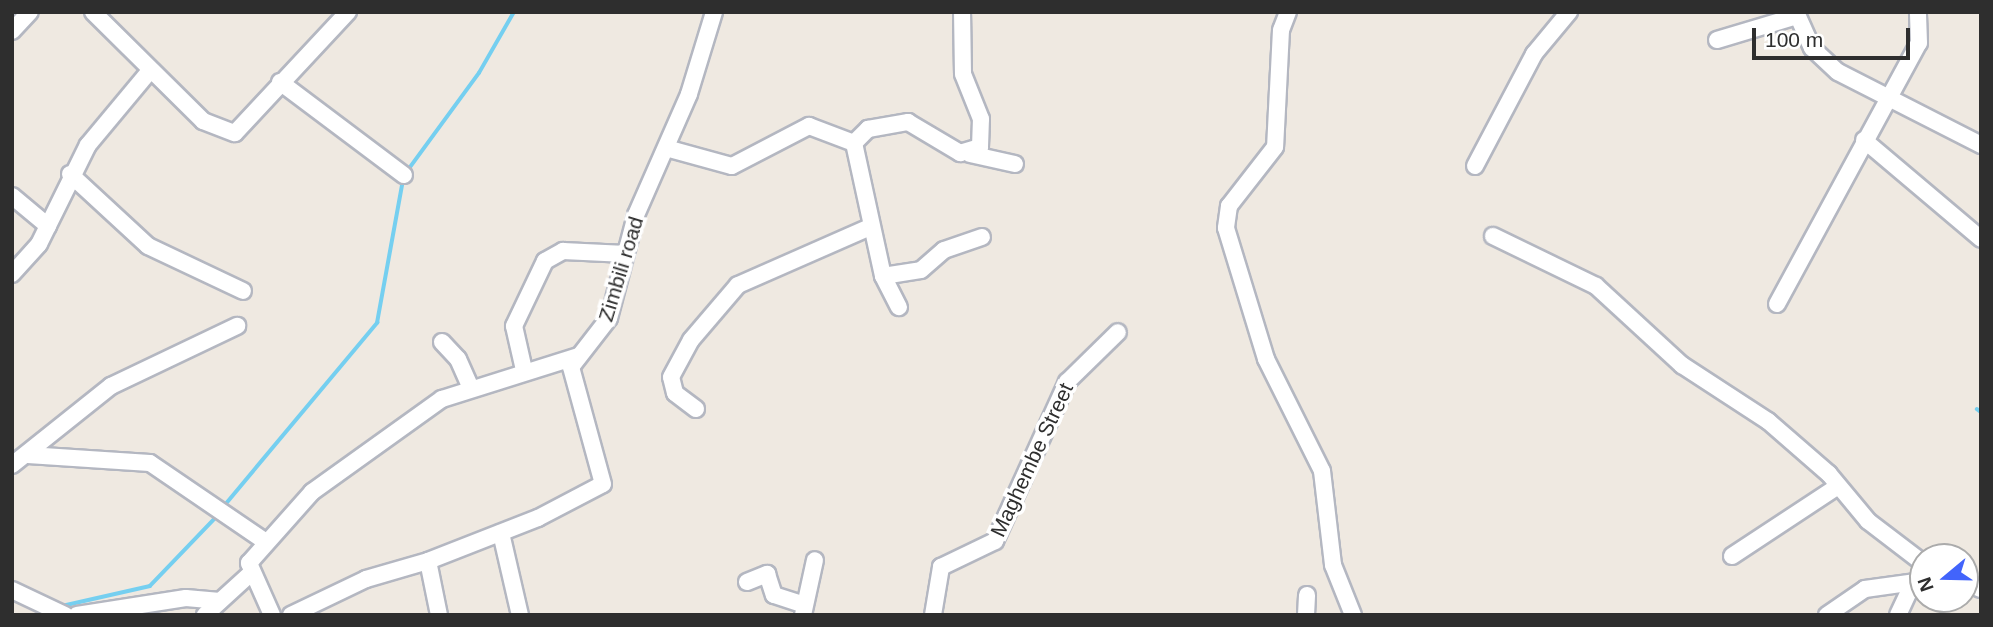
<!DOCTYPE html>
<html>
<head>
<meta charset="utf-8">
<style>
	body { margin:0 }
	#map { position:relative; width:1993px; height:627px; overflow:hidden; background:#efe9e1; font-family:Arial,sans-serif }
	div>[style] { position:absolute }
	.stream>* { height:3.5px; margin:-1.75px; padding:0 1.75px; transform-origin:1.75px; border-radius:1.75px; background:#75cff0 }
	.roads { filter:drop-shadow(2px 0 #b4b7c1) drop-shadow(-2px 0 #b4b7c1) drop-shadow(0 2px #b4b7c1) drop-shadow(0 -2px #b4b7c1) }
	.minor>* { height:16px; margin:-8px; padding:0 8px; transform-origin:8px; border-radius:8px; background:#fff }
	span { translate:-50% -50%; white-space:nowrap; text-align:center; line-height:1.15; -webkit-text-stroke:7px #fff; paint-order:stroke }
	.street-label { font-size:21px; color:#2e2e2e }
	.frame { position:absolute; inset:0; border:14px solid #2e2e2e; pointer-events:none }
	.north { position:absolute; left:1909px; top:543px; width:70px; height:70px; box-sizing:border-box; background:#fff; border:2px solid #ababab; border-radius:50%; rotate:251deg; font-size:19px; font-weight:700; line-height:28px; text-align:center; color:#2e2e2e }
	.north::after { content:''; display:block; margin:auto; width:24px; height:32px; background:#4264fb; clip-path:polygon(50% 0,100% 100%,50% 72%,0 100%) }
	.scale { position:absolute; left:1752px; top:28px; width:158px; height:32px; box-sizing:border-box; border:4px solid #2e2e2e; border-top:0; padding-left:9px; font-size:21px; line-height:24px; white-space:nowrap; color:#2e2e2e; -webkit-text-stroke:5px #fff; paint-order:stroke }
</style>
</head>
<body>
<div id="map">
	<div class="stream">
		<i style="left:408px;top:170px;width:120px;rotate:-53.8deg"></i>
		<i style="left:479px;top:73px;width:70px;rotate:-60.2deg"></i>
		<i style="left:1977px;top:409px;width:5px;rotate:37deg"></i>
		<i style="left:224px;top:506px;width:239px;rotate:-50.1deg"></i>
		<i style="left:377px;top:323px;width:145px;rotate:-79.7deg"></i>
		<i style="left:62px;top:606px;width:90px;rotate:-12.8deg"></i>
		<i style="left:150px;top:586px;width:98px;rotate:-46.2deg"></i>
	</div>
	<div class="roads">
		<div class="minor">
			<i style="left:93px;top:12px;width:155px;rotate:44.7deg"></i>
			<i style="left:203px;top:121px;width:34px;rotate:21deg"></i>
			<i style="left:235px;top:133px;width:166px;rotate:-47deg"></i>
			<i style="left:1288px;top:12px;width:19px;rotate:111deg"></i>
			<i style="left:1281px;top:30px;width:117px;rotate:92.9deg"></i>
			<i style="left:1275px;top:147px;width:75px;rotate:127.9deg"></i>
			<i style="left:1229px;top:206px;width:22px;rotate:98deg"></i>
			<i style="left:1226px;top:228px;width:137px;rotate:73deg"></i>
			<i style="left:1266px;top:359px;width:125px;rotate:63.4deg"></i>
			<i style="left:1322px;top:471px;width:95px;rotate:83.3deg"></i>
			<i style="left:1333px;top:565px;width:54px;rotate:68.2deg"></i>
			<i style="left:1796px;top:12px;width:39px;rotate:66deg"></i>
			<i style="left:1812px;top:48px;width:35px;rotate:43deg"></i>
			<i style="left:1838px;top:72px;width:161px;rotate:27deg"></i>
			<i style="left:12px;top:31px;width:26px;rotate:-47deg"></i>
			<i style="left:1717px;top:40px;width:84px;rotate:-16.7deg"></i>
			<i style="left:280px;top:82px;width:155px;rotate:36.9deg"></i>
			<i style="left:1864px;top:140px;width:153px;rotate:40.2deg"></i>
			<i style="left:854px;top:143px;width:20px;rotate:-45deg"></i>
			<i style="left:868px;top:129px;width:41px;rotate:-9.9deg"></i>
			<i style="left:908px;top:122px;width:61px;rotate:30.8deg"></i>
			<i style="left:960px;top:153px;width:21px;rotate:-17deg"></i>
			<i style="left:980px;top:147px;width:28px;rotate:-88deg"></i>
			<i style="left:981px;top:119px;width:48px;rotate:-111.8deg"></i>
			<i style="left:963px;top:74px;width:62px;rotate:-90.9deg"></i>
			<i style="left:666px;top:148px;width:68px;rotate:15.3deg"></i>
			<i style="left:732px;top:166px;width:87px;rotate:-27.5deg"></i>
			<i style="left:809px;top:126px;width:48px;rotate:20.7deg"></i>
			<i style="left:854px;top:143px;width:136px;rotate:77.7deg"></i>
			<i style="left:883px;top:276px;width:35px;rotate:63deg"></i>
			<i style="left:970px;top:154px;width:46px;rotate:12.5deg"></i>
			<i style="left:1475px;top:166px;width:127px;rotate:-62.2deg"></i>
			<i style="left:1534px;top:54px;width:55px;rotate:-50.2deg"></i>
			<i style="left:70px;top:174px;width:106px;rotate:42.7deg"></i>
			<i style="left:148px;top:246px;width:105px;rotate:25.3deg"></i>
			<i style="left:12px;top:196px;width:47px;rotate:39.8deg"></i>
			<i style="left:1493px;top:236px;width:114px;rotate:25.9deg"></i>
			<i style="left:1596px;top:286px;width:117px;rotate:42.6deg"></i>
			<i style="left:1682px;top:365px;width:103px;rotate:33.1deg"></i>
			<i style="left:1768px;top:421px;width:81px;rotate:41deg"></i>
			<i style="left:1829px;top:474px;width:61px;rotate:50.3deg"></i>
			<i style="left:1868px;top:521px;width:69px;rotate:37.4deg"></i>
			<i style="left:12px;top:274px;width:40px;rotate:-48deg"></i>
			<i style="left:39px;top:244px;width:110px;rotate:-63.7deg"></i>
			<i style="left:88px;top:145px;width:94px;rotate:-50.2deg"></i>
			<i style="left:883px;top:276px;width:38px;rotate:-9deg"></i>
			<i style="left:921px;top:270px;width:30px;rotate:-41deg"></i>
			<i style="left:944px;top:250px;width:40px;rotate:-18.9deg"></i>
			<i style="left:1777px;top:304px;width:297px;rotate:-61.5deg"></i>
			<i style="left:1919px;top:43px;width:31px;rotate:-92deg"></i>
			<i style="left:442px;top:342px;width:23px;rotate:47deg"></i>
			<i style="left:458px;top:359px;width:30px;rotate:66deg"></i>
			<i style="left:524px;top:370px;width:45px;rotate:-102.8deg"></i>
			<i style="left:514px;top:326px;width:72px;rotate:-64.5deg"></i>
			<i style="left:545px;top:261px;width:21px;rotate:-29deg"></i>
			<i style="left:563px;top:251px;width:63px;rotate:2.7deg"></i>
			<i style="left:696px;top:409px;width:26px;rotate:-143deg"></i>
			<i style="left:675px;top:393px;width:16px;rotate:-104deg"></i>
			<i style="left:671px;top:377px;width:42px;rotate:-61.6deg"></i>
			<i style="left:691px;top:340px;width:72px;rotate:-49.5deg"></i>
			<i style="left:738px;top:285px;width:144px;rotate:-23.7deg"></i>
			<i style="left:28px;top:455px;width:122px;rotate:3.8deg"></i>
			<i style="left:150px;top:463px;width:137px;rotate:34.3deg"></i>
			<i style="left:12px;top:465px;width:127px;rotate:-38.6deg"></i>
			<i style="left:111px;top:386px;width:140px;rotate:-25.5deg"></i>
			<i style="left:501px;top:533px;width:84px;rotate:77deg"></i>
			<i style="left:1732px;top:556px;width:127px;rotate:-33.4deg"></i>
			<i style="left:747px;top:582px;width:22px;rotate:-22deg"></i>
			<i style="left:767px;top:574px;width:22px;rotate:72deg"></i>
			<i style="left:774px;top:595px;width:32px;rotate:18deg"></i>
			<i style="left:1965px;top:582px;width:17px;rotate:24deg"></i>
			<i style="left:12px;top:590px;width:59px;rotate:25.3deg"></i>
			<i style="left:77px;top:615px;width:110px;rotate:-8.9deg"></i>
			<i style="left:186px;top:598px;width:34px;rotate:5deg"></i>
			<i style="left:205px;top:615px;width:61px;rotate:-42.3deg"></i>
			<i style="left:272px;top:615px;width:57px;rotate:-113.9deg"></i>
			<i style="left:249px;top:563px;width:95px;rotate:-48.4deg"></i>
			<i style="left:312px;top:492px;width:160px;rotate:-35.6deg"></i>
			<i style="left:442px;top:399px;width:143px;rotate:-17.5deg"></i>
			<i style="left:291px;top:615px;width:83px;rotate:-25.6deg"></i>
			<i style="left:366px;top:579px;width:65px;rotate:-16.2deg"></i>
			<i style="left:439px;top:615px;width:55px;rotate:-101.5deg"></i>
			<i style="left:428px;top:561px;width:118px;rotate:-21.4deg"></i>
			<i style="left:538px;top:518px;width:73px;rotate:-27.6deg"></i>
			<i style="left:603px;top:484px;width:121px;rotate:-105.3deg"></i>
			<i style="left:571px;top:367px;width:62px;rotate:-52.2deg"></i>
			<i style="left:609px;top:318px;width:106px;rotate:-75.3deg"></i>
			<i style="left:636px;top:215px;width:132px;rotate:-66.3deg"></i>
			<i style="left:689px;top:94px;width:86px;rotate:-73deg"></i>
			<i style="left:803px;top:615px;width:56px;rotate:-77.7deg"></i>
			<i style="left:933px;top:615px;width:49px;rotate:-80.5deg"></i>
			<i style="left:941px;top:567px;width:60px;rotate:-25.7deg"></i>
			<i style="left:995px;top:541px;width:175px;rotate:-65.6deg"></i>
			<i style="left:1067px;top:382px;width:71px;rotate:-44.4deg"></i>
			<i style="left:1306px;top:615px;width:20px;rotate:-87deg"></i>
			<i style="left:1827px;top:615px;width:46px;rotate:-34.4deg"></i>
			<i style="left:1865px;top:589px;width:59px;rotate:-7.9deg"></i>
			<i style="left:1898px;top:615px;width:33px;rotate:-65deg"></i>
		</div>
	</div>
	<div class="street-label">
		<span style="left:621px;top:269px;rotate:-73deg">Zimbili road</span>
		<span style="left:1032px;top:460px;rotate:-65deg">Maghembe Street</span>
	</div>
	<div class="frame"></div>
	<div class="north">N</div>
	<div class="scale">100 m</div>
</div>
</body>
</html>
